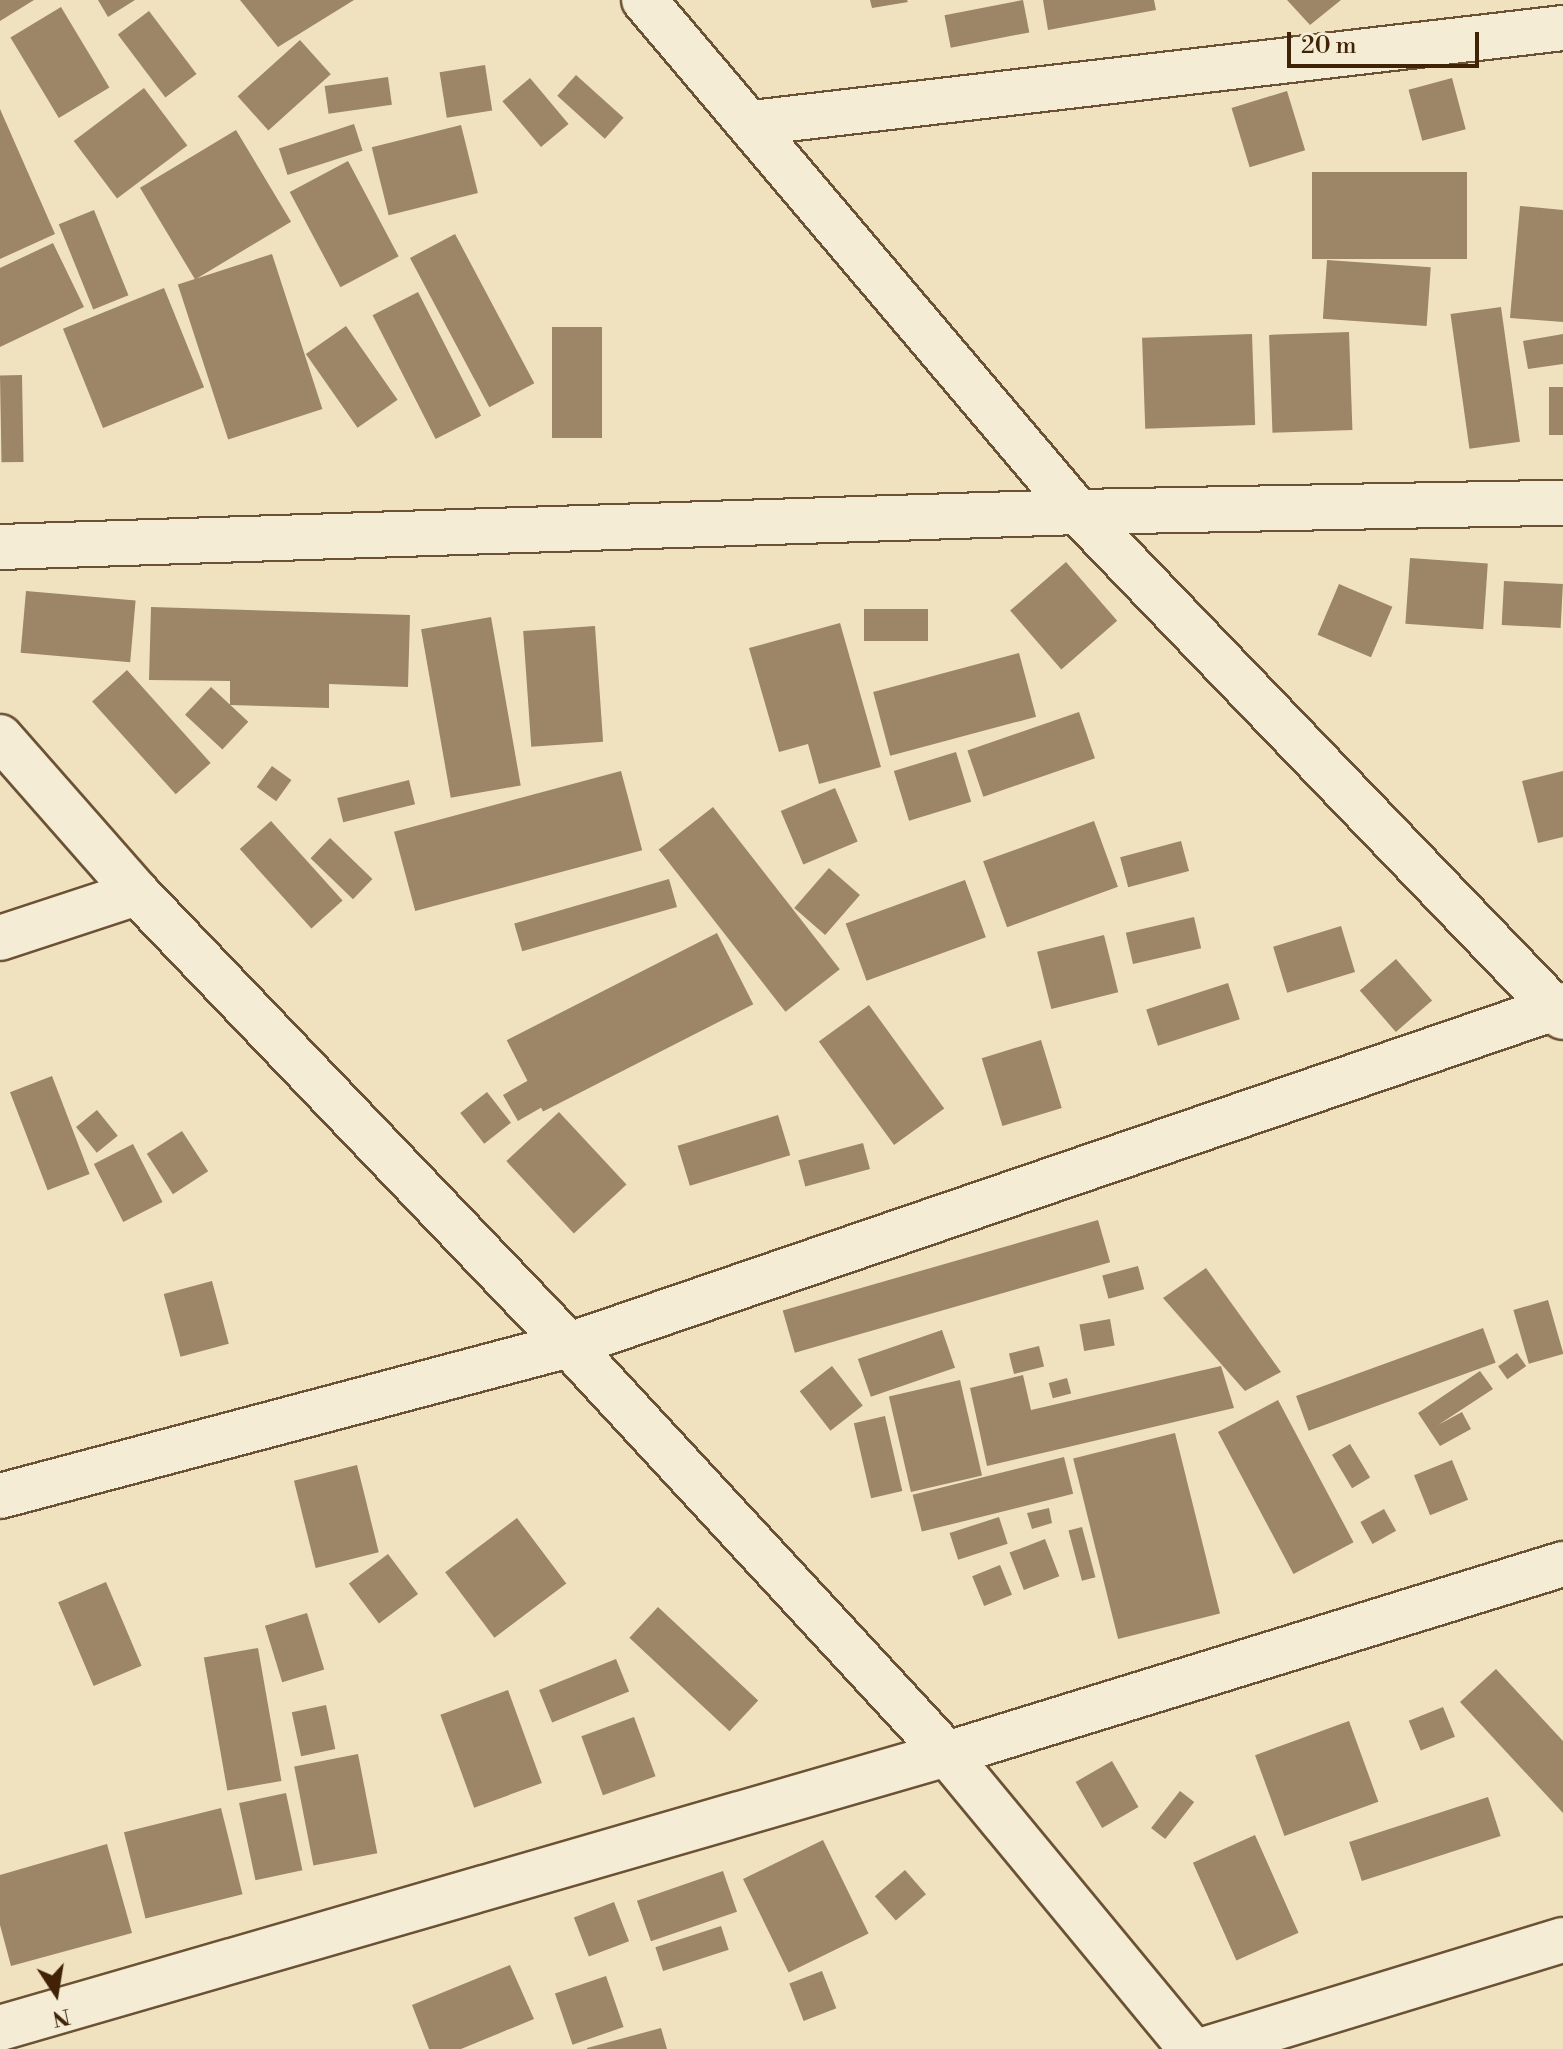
<!DOCTYPE html>
<html>
<head>
<meta charset="utf-8">
<style>
	body { margin:0 }
	#map { position:relative; width:1563px; height:2049px; overflow:hidden; background:#f0e2bf; font-family:"Libre Bodoni",serif }
	div>[style] { position:absolute }
	.building>* { inset:0; background:#9c8667; transform-origin:0 0 }
	.roads { filter:drop-shadow(2px 0 #6c5235) drop-shadow(-2px 0 #6c5235) drop-shadow(0 2px #6c5235) drop-shadow(0 -2px #6c5235) }
	.minor>* { height:44px; margin:-22px; padding:0 22px; transform-origin:22px; border-radius:22px; background:#f5ecd5 }
	span { translate:-50% -50%; white-space:nowrap; text-align:center; line-height:1.15; -webkit-text-stroke:6px #f5ecd5; paint-order:stroke }
	.north { position:absolute; left:16px; top:1953px; width:80px; height:80px; -webkit-text-stroke:6px #f5ecd5; paint-order:stroke; rotate:168deg; font-size:22px; font-weight:700; line-height:32px; text-align:center; color:#402207 }
	.north::after { content:''; display:block; margin:auto; width:28px; height:36px; background:#402207; clip-path:polygon(50% 0,100% 100%,50% 72%,0 100%) }
	.scale { position:absolute; left:1287px; top:32px; width:192px; height:36px; box-sizing:border-box; border:4px solid #402207; border-top:0; padding-left:10px; font-size:24px; line-height:28px; white-space:nowrap; color:#402207; -webkit-text-stroke:6px #f5ecd5; paint-order:stroke }
</style>
</head>
<body>
<div id="map">
	<div class="building">
		<i style="clip-path:polygon(0 0,34px 0,0 21px)"></i>
		<i style="clip-path:polygon(98px 0,135px 0,108px 17px)"></i>
		<i style="clip-path:polygon(240px 0,354px 0,278px 47px)"></i>
		<i style="clip-path:polygon(870px 0,907px 0,908px 2px,872px 8px)"></i>
		<i style="left:1023px;top:0;width:33px;height:80px;rotate:79deg"></i>
		<i style="clip-path:polygon(1043px 0,1154px 0,1156px 10px,1048px 30px)"></i>
		<i style="clip-path:polygon(1287px 0,1341px 0,1310px 25px)"></i>
		<i style="left:61px;top:7px;width:94px;height:59px;rotate:59deg"></i>
		<i style="left:149px;top:11px;width:79px;height:39px;rotate:53deg"></i>
		<i style="left:300px;top:40px;width:46px;height:84px;rotate:48deg"></i>
		<i style="left:485px;top:65px;width:46px;height:46px;rotate:81deg"></i>
		<i style="left:576px;top:75px;width:64px;height:28px;rotate:42deg"></i>
		<i style="left:388px;top:77px;width:28px;height:64px;rotate:82deg"></i>
		<i style="left:530px;top:78px;width:60px;height:36px;rotate:50deg"></i>
		<i style="left:1452px;top:78px;width:53px;height:45px;rotate:75deg"></i>
		<i style="left:144px;top:88px;width:72px;height:88px;rotate:53deg"></i>
		<i style="left:1287px;top:91px;width:62px;height:58px;rotate:73deg"></i>
		<i style="clip-path:polygon(0 109px,55px 234px,0 259px)"></i>
		<i style="left:354px;top:124px;width:28px;height:79px;rotate:72deg"></i>
		<i style="left:461px;top:125px;width:70px;height:92px;rotate:76deg"></i>
		<i style="left:236px;top:130px;width:107px;height:112px;rotate:59deg"></i>
		<i style="left:348px;top:161px;width:108px;height:66px;rotate:62deg"></i>
		<i style="left:1467px;top:172px;width:87px;height:155px;rotate:90deg"></i>
		<i style="clip-path:polygon(1520px 206px,1563px 210px,1563px 322px,1510px 318px)"></i>
		<i style="left:94px;top:210px;width:92px;height:38px;rotate:68deg"></i>
		<i style="left:455px;top:234px;width:169px;height:51px;rotate:62deg"></i>
		<i style="clip-path:polygon(53px 243px,84px 307px,0 347px,0 268px)"></i>
		<i style="left:272px;top:254px;width:163px;height:99px;rotate:72deg"></i>
		<i style="left:1327px;top:260px;width:104px;height:59px;rotate:4deg"></i>
		<i style="left:164px;top:288px;width:107px;height:109px;rotate:68deg"></i>
		<i style="left:418px;top:292px;width:139px;height:51px;rotate:63deg"></i>
		<i style="left:1501px;top:307px;width:136px;height:51px;rotate:82deg"></i>
		<i style="left:346px;top:326px;width:90px;height:49px;rotate:55deg"></i>
		<i style="left:552px;top:327px;width:50px;height:111px"></i>
		<i style="left:1349px;top:332px;width:98px;height:80px;rotate:88deg"></i>
		<i style="left:1252px;top:334px;width:91px;height:110px;rotate:88deg"></i>
		<i style="clip-path:polygon(1563px 334px,1563px 364px,1528px 369px,1523px 341px)"></i>
		<i style="left:22px;top:375px;width:87px;height:22px;rotate:89deg"></i>
		<i style="left:1549px;top:387px;width:14px;height:48px"></i>
		<i style="left:1410px;top:558px;width:78px;height:66px;rotate:4deg"></i>
		<i style="left:1066px;top:562px;width:78px;height:74px;rotate:49deg"></i>
		<i style="left:1504px;top:581px;width:59px;height:44px;rotate:3deg"></i>
		<i style="left:1339px;top:584px;width:58px;height:55px;rotate:23deg"></i>
		<i style="left:26px;top:591px;width:110px;height:62px;rotate:5deg"></i>
		<i style="clip-path:polygon(151px 607px,410px 615px,408px 687px,329px 684px,329px 708px,230px 705px,230px 681px,149px 680px)"></i>
		<i style="left:928px;top:609px;width:32px;height:64px;rotate:90deg"></i>
		<i style="left:491px;top:617px;width:171px;height:71px;rotate:80deg"></i>
		<i style="clip-path:polygon(840px 623px,881px 767px,819px 784px,808px 744px,779px 752px,749px 648px)"></i>
		<i style="left:595px;top:626px;width:116px;height:72px;rotate:86deg"></i>
		<i style="left:1019px;top:653px;width:66px;height:151px;rotate:75deg"></i>
		<i style="left:127px;top:670px;width:125px;height:47px;rotate:48deg"></i>
		<i style="left:211px;top:687px;width:51px;height:38px;rotate:43deg"></i>
		<i style="left:1079px;top:712px;width:49px;height:118px;rotate:71deg"></i>
		<i style="left:956px;top:752px;width:52px;height:65px;rotate:73deg"></i>
		<i style="left:272px;top:766px;width:24px;height:26px;rotate:36deg"></i>
		<i style="left:621px;top:771px;width:82px;height:235px;rotate:75deg"></i>
		<i style="clip-path:polygon(1563px 771px,1563px 837px,1538px 843px,1522px 781px)"></i>
		<i style="left:409px;top:780px;width:25px;height:74px;rotate:76deg"></i>
		<i style="left:835px;top:788px;width:58px;height:59px;rotate:67deg"></i>
		<i style="left:713px;top:807px;width:206px;height:69px;rotate:52deg"></i>
		<i style="left:271px;top:821px;width:107px;height:42px;rotate:48deg"></i>
		<i style="left:1094px;top:821px;width:70px;height:118px;rotate:70deg"></i>
		<i style="left:330px;top:838px;width:59px;height:28px;rotate:44deg"></i>
		<i style="left:1181px;top:841px;width:31px;height:63px;rotate:75deg"></i>
		<i style="left:829px;top:868px;width:41px;height:53px;rotate:41deg"></i>
		<i style="left:669px;top:879px;width:29px;height:161px;rotate:74deg"></i>
		<i style="left:965px;top:880px;width:61px;height:127px;rotate:70deg"></i>
		<i style="left:1194px;top:917px;width:32px;height:70px;rotate:77deg"></i>
		<i style="left:1341px;top:926px;width:48px;height:71px;rotate:73deg"></i>
		<i style="left:717px;top:933px;width:80px;height:236px;rotate:63deg"></i>
		<i style="left:1104px;top:935px;width:59px;height:69px;rotate:76deg"></i>
		<i style="left:1396px;top:959px;width:55px;height:48px;rotate:49deg"></i>
		<i style="left:1228px;top:983px;width:38px;height:86px;rotate:72deg"></i>
		<i style="left:869px;top:1005px;width:128px;height:62px;rotate:54deg"></i>
		<i style="left:1041px;top:1040px;width:71px;height:62px;rotate:73deg"></i>
		<i style="left:606px;top:1062px;width:15px;height:37px;rotate:74deg"></i>
		<i style="left:548px;top:1069px;width:30px;height:52px;rotate:60deg"></i>
		<i style="left:52px;top:1076px;width:105px;height:45px;rotate:69deg"></i>
		<i style="left:487px;top:1092px;width:39px;height:34px;rotate:52deg"></i>
		<i style="left:97px;top:1110px;width:33px;height:27px;rotate:51deg"></i>
		<i style="left:559px;top:1112px;width:99px;height:72px;rotate:47deg"></i>
		<i style="left:778px;top:1115px;width:42px;height:105px;rotate:73deg"></i>
		<i style="left:182px;top:1131px;width:48px;height:42px;rotate:57deg"></i>
		<i style="left:863px;top:1143px;width:27px;height:67px;rotate:75deg"></i>
		<i style="left:133px;top:1144px;width:65px;height:44px;rotate:63deg"></i>
		<i style="left:1098px;top:1220px;width:44px;height:328px;rotate:74deg"></i>
		<i style="left:1138px;top:1266px;width:24px;height:37px;rotate:75deg"></i>
		<i style="clip-path:polygon(1206px 1268px,1281px 1372px,1245px 1391px,1163px 1298px)"></i>
		<i style="left:212px;top:1281px;width:65px;height:50px;rotate:75deg"></i>
		<i style="left:1548px;top:1300px;width:56px;height:36px;rotate:74deg"></i>
		<i style="left:1110px;top:1319px;width:27px;height:31px;rotate:80deg"></i>
		<i style="left:1483px;top:1328px;width:37px;height:199px;rotate:70deg"></i>
		<i style="left:942px;top:1330px;width:40px;height:89px;rotate:71deg"></i>
		<i style="left:1039px;top:1346px;width:21px;height:31px;rotate:76deg"></i>
		<i style="left:1517px;top:1353px;width:16px;height:23px;rotate:55deg"></i>
		<i style="left:832px;top:1366px;width:50px;height:41px;rotate:52deg"></i>
		<i style="clip-path:polygon(1221px 1366px,1234px 1408px,987px 1466px,970px 1388px,1023px 1375px,1031px 1410px)"></i>
		<i style="clip-path:polygon(1480px 1371px,1493px 1389px,1438px 1425px,1462px 1412px,1471px 1429px,1440px 1446px,1418px 1413px)"></i>
		<i style="left:1067px;top:1378px;width:16px;height:19px;rotate:75deg"></i>
		<i style="left:960px;top:1380px;width:98px;height:73px;rotate:77deg"></i>
		<i style="left:1278px;top:1400px;width:161px;height:68px;rotate:62deg"></i>
		<i style="left:885px;top:1416px;width:77px;height:32px;rotate:77deg"></i>
		<i style="left:1175px;top:1433px;width:186px;height:105px;rotate:76deg"></i>
		<i style="left:1350px;top:1444px;width:39px;height:21px;rotate:59deg"></i>
		<i style="left:1064px;top:1457px;width:38px;height:156px;rotate:76deg"></i>
		<i style="left:1452px;top:1460px;width:43px;height:41px;rotate:68deg"></i>
		<i style="left:357px;top:1465px;width:90px;height:65px;rotate:76deg"></i>
		<i style="clip-path:polygon(1049px 1508px,1052px 1523px,1032px 1529px,1027px 1513px)"></i>
		<i style="left:1384px;top:1509px;width:25px;height:27px;rotate:61deg"></i>
		<i style="left:999px;top:1517px;width:28px;height:52px;rotate:72deg"></i>
		<i style="left:517px;top:1518px;width:82px;height:90px;rotate:53deg"></i>
		<i style="left:1082px;top:1527px;width:52px;height:14px;rotate:75deg"></i>
		<i style="left:1045px;top:1539px;width:40px;height:38px;rotate:69deg"></i>
		<i style="left:388px;top:1554px;width:50px;height:49px;rotate:53deg"></i>
		<i style="left:1000px;top:1565px;width:32px;height:30px;rotate:68deg"></i>
		<i style="left:106px;top:1582px;width:91px;height:52px;rotate:67deg"></i>
		<i style="left:658px;top:1607px;width:137px;height:42px;rotate:43deg"></i>
		<i style="left:307px;top:1613px;width:59px;height:44px;rotate:73deg"></i>
		<i style="left:258px;top:1648px;width:135px;height:55px;rotate:80deg"></i>
		<i style="left:616px;top:1659px;width:35px;height:83px;rotate:68deg"></i>
		<i style="clip-path:polygon(1496px 1669px,1563px 1741px,1563px 1813px,1460px 1702px)"></i>
		<i style="left:508px;top:1690px;width:99px;height:72px;rotate:70deg"></i>
		<i style="left:326px;top:1705px;width:45px;height:35px;rotate:78deg"></i>
		<i style="left:1443px;top:1707px;width:32px;height:37px;rotate:68deg"></i>
		<i style="left:634px;top:1717px;width:63px;height:56px;rotate:70deg"></i>
		<i style="left:1349px;top:1721px;width:86px;height:100px;rotate:70deg"></i>
		<i style="left:358px;top:1754px;width:101px;height:65px;rotate:79deg"></i>
		<i style="left:1112px;top:1761px;width:53px;height:42px;rotate:60deg"></i>
		<i style="left:1180px;top:1791px;width:18px;height:47px;rotate:38deg"></i>
		<i style="left:286px;top:1793px;width:79px;height:48px;rotate:78deg"></i>
		<i style="left:1488px;top:1797px;width:41px;height:146px;rotate:72deg"></i>
		<i style="left:221px;top:1808px;width:89px;height:100px;rotate:76deg"></i>
		<i style="left:1255px;top:1835px;width:107px;height:68px;rotate:66deg"></i>
		<i style="left:823px;top:1840px;width:104px;height:89px;rotate:64deg"></i>
		<i style="clip-path:polygon(107px 1844px,132px 1933px,11px 1966px,0 1925px,0 1875px)"></i>
		<i style="left:905px;top:1870px;width:32px;height:40px;rotate:49deg"></i>
		<i style="left:723px;top:1871px;width:43px;height:91px;rotate:71deg"></i>
		<i style="left:614px;top:1902px;width:42px;height:43px;rotate:69deg"></i>
		<i style="left:721px;top:1926px;width:25px;height:69px;rotate:72deg"></i>
		<i style="clip-path:polygon(510px 1965px,534px 2019px,461px 2049px,429px 2049px,412px 2005px)"></i>
		<i style="left:822px;top:1971px;width:40px;height:35px;rotate:69deg"></i>
		<i style="left:606px;top:1976px;width:54px;height:54px;rotate:71deg"></i>
		<i style="clip-path:polygon(661px 2028px,667px 2049px,587px 2049px,587px 2048px)"></i>
	</div>
	<div class="roads">
		<div class="minor">
			<i style="left:644px;top:0;width:671px;rotate:49.71deg"></i>
			<i style="left:1078px;top:512px;width:700px;rotate:46.16deg"></i>
			<i style="left:753px;top:123px;width:816px;rotate:-6.69deg"></i>
			<i style="left:0;top:547px;width:1079px;rotate:-1.86deg"></i>
			<i style="left:1078px;top:512px;width:485px;rotate:-1.1deg"></i>
			<i style="left:0;top:737px;width:208px;rotate:48.7deg"></i>
			<i style="left:137px;top:893px;width:625px;rotate:46.3deg"></i>
			<i style="left:569px;top:1345px;width:557px;rotate:47.26deg"></i>
			<i style="left:947px;top:1754px;width:383px;rotate:50.4deg"></i>
			<i style="left:0;top:938px;width:144px;rotate:-18.2deg"></i>
			<i style="left:0;top:1496px;width:589px;rotate:-14.86deg"></i>
			<i style="left:569px;top:1345px;width:1051px;rotate:-18.88deg"></i>
			<i style="left:0;top:2028px;width:986px;rotate:-16.14deg"></i>
			<i style="left:947px;top:1754px;width:645px;rotate:-17.14deg"></i>
			<i style="left:1206px;top:2049px;width:373px;rotate:-17deg"></i>
		</div>
	</div>
	<div class="north">N</div>
	<div class="scale">20 m</div>
</div>
</body>
</html>
